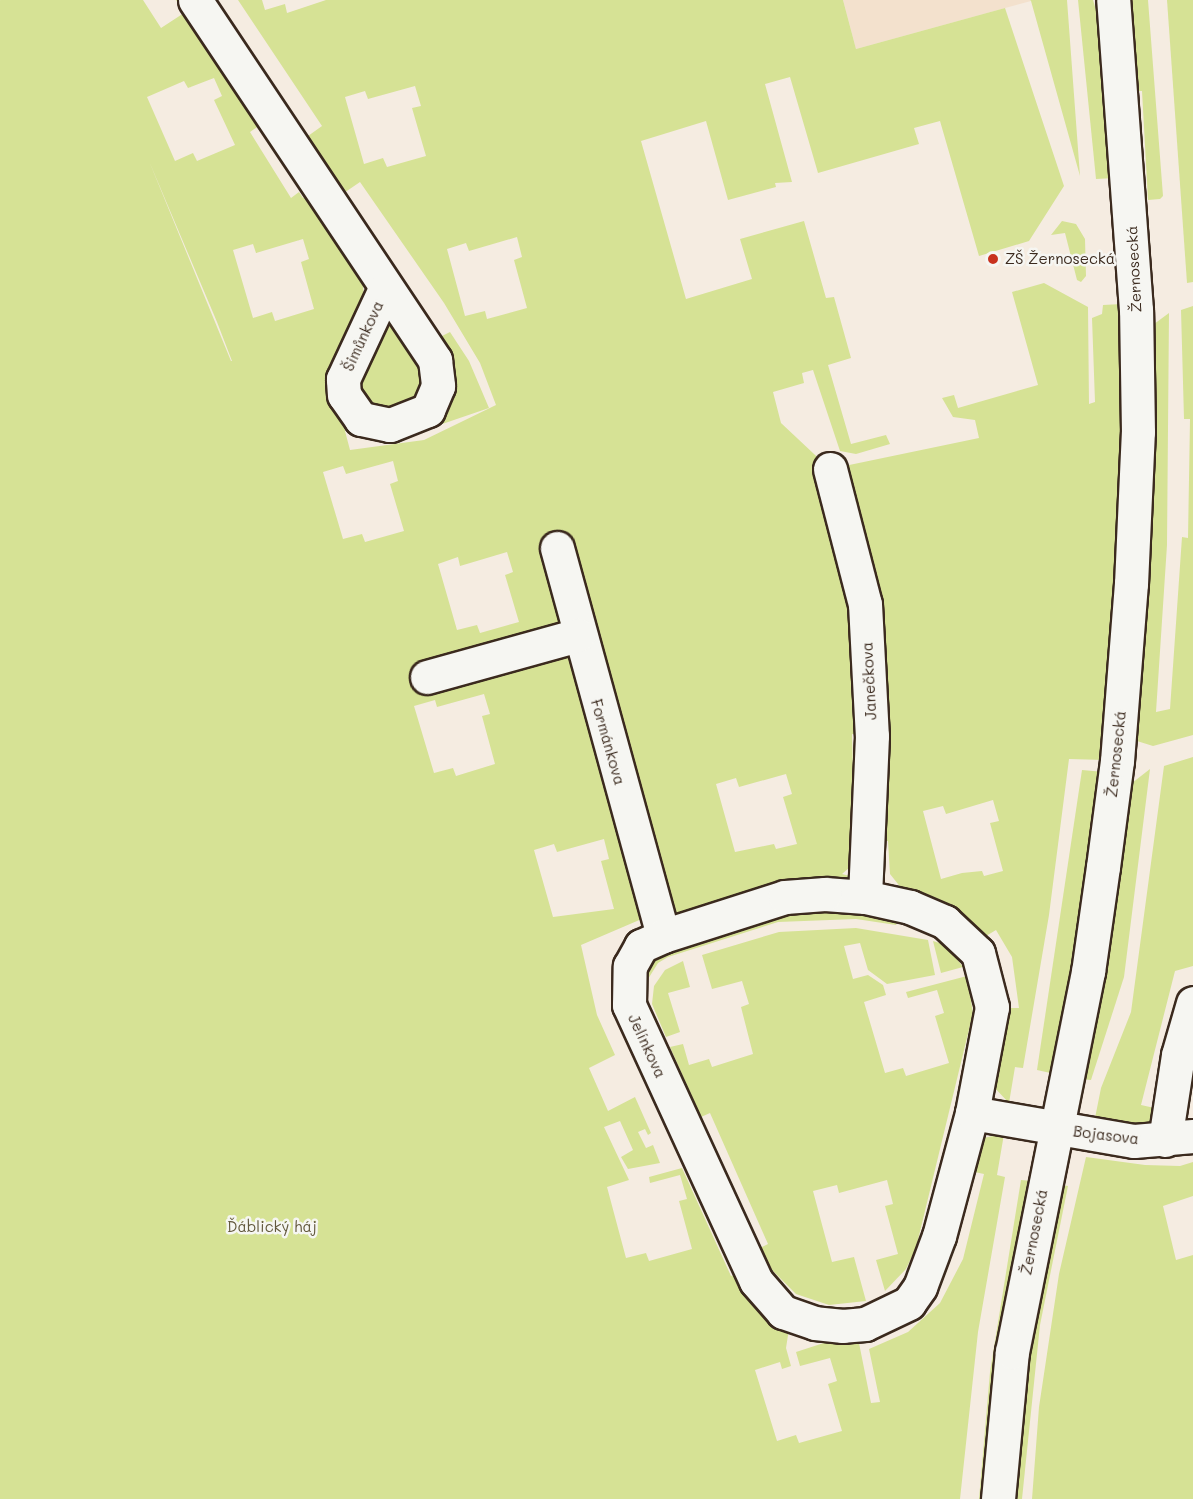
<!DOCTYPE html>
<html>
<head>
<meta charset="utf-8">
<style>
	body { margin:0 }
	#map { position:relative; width:1193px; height:1499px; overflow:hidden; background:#f5ece1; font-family:Mali,sans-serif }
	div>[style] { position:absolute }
	.built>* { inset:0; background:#f3e1cd }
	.green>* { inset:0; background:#d6e295 }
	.roads { filter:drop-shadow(2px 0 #3b2a1e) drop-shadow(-2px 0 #3b2a1e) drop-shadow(0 2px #3b2a1e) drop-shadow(0 -2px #3b2a1e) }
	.minor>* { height:33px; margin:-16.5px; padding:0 16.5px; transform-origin:16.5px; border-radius:16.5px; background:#f6f6f2 }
	.dots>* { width:16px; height:16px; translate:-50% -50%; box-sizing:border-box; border:3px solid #f6f6f2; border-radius:50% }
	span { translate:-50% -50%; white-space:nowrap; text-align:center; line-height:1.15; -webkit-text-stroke:5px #f6f6f2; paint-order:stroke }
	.poi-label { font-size:15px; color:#3b2a1e }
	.left { translate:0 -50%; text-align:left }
	.street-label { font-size:15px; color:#3b2a1e }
	.park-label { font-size:15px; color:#62583c }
</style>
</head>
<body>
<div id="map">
	<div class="built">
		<i style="clip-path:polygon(843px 0,1030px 0,1031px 1px,856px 49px)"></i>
	</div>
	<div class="green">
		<i style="clip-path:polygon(evenodd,0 0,143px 0,161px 28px,184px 13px,176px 0,182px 0,263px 123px,250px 132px,291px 198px,299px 192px,303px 198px,310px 194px,362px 277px,364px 295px,345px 431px,350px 450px,424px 440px,496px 405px,480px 363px,444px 303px,360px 182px,338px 197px,304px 147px,311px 142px,308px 136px,322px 126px,238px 0,262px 0,265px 10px,285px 4px,287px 13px,326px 0,843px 0,856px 49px,1005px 8px,1064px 186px,1029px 241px,979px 256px,940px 121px,914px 128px,919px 144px,818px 173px,790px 77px,765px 84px,792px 182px,775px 183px,776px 187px,728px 200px,706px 121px,641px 141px,686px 299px,752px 279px,740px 239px,804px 221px,826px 298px,834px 297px,851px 358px,828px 365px,851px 444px,886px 435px,890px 444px,856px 454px,840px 451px,813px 370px,802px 373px,804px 383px,773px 392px,781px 423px,830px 469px,979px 438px,975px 420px,953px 417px,942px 398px,954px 395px,958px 408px,1038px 385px,1012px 292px,1044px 283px,1088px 307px,1089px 404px,1095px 402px,1092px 318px,1102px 314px,1103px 305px,1122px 304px,1136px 310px,1105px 760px,1069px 759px,1049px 915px,1023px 1068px,1015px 1067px,1009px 1103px,991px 1084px,1002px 1008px,1019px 1008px,1012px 957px,996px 930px,981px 939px,962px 914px,909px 888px,896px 925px,856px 919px,778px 922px,668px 957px,658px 963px,648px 979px,643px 995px,639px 996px,658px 912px,581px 945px,597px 1015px,615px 1055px,589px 1068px,608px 1111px,635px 1097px,651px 1133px,648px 1135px,645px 1129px,638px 1132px,646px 1148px,653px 1145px,660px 1163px,628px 1169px,621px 1157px,633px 1150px,620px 1121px,604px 1127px,629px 1180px,607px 1187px,626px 1258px,646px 1253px,649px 1261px,692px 1249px,679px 1201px,687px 1199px,680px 1175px,650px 1183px,649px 1177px,682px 1168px,731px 1276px,739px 1274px,789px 1329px,786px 1348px,791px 1366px,782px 1369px,780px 1362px,755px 1370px,777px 1441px,796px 1435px,799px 1443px,842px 1431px,828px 1384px,837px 1381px,830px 1358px,800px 1366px,796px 1352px,833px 1340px,858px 1338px,871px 1403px,880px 1402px,869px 1349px,908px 1332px,940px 1303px,963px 1259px,984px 1174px,965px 1170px,973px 1147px,983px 1138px,1004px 1134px,997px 1175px,1005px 1177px,978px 1332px,960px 1499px,0 1499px,0 0,214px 78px,222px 96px,214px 100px,235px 145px,197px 161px,193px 153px,175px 161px,147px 97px,184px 81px,188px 88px,214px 78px,0 0,415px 86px,421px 106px,412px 108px,426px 156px,387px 167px,383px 158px,364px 164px,345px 97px,365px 91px,368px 99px,415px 86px,0 0,149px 161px,217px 322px,232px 361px,231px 361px,149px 161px,0 0,517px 237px,522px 257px,514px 260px,527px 308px,487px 319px,485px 311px,465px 316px,447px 249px,466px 243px,469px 251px,517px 237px,0 0,303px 239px,309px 259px,301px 262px,314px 309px,275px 321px,272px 312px,253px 318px,233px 250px,253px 244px,256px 253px,303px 239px,0 0,393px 461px,398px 481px,390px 484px,404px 531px,365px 542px,362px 534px,343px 539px,323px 472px,343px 466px,346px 474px,393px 461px,0 0,507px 552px,513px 572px,505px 575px,519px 622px,480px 633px,477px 625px,457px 630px,438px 564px,458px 557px,460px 566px,507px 552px,0 0,484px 694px,490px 714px,482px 716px,495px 764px,456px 776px,453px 768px,434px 773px,414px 706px,435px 700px,437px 707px,484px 694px,0 0,852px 734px,880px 737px,882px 841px,888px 841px,890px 874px,902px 889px,842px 874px,850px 867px,855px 851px,852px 734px,0 0,786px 774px,792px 794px,783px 797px,797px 844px,776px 849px,774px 844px,735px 852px,716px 784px,736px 778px,739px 787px,786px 774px,0 0,993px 800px,999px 821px,990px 823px,1003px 871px,984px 876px,982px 871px,962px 873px,941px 879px,923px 811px,943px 806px,946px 814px,993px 800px,0 0,604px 839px,609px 859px,601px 861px,614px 909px,553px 917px,534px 850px,554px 844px,557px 852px,604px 839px)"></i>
		<i style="clip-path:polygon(1030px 0,1067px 0,1080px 176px,1031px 1px)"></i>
		<i style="clip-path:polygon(1078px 0,1093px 0,1102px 31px,1115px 178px,1096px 179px)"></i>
		<i style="clip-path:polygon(1130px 0,1148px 0,1163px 196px,1160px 199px,1148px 200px,1142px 91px,1134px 91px)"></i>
		<i style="clip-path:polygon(1167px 0,1193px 0,1193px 282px,1187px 283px)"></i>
		<i style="clip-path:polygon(1062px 221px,1076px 224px,1085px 239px,1086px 276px,1081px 282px,1077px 280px,1065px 233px,1051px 235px)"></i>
		<i style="clip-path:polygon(1193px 306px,1193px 735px,1153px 746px,1137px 741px,1133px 734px,1150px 327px,1169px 313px,1167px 545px,1156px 712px,1170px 709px,1182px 537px,1188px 538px,1190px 419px,1184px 419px,1181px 310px)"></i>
		<i style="clip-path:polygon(392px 319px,423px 362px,424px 398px,379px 414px,360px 397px,357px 377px,382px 322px)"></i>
		<i style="clip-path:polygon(450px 332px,469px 361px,489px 408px,413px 434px,424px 428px,434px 340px)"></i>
		<i style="clip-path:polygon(1193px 757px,1193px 966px,1175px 971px,1141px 1105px,1159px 1109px,1152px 1121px,1140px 1130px,1094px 1123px,1101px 1088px,1131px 1012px,1164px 766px)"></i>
		<i style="clip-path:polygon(1150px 769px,1124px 977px,1091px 1080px,1080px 1079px,1126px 794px,1132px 783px)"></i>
		<i style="clip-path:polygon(1082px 770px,1104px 772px,1055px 1074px,1037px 1070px)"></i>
		<i style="clip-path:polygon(856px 928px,928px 940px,935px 975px,887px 984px,868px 970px,860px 943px,844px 946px,853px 979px,868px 975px,883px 985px,886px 995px,864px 1002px,885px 1073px,903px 1068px,906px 1076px,949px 1063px,935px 1016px,944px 1013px,937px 990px,908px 998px,906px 992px,967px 976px,973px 1013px,916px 1248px,906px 1269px,885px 1291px,876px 1260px,898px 1254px,885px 1206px,893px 1204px,887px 1180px,839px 1193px,837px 1185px,813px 1191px,832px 1262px,854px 1257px,866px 1301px,829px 1305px,796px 1294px,767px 1265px,758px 1249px,768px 1244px,710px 1113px,701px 1117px,670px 1047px,683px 1044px,689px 1065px,709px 1059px,712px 1067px,753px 1054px,741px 1007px,749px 1004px,742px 981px,712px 989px,702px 955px,779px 932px)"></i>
		<i style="clip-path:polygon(933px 941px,946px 945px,963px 967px,941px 973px)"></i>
		<i style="clip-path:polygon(683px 961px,690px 987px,668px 993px,680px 1032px,666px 1037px,652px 1004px,654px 986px,665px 970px)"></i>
		<i style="clip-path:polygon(1086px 1157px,1145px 1165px,1180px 1166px,1193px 1162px,1193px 1196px,1163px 1206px,1176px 1260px,1193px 1255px,1193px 1499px,1032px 1499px,1039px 1407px,1059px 1274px)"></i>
		<i style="clip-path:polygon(1021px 1180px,1032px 1181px,986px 1499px,979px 1499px,990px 1372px)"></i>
		<i style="clip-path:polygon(1056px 1184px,1068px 1186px,1040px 1325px,1022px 1499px,1010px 1499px,1015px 1433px)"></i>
	</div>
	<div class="roads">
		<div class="minor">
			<i style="left:195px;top:0;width:433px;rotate:56.3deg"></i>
			<i style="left:435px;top:360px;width:26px;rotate:83deg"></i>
			<i style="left:438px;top:386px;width:26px;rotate:113deg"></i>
			<i style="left:428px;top:410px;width:41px;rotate:158.5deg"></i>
			<i style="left:390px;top:425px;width:30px;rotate:-168deg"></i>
			<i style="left:361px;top:419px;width:29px;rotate:-125deg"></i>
			<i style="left:344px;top:395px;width:16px;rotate:-94deg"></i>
			<i style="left:343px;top:379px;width:99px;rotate:-65deg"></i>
			<i style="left:830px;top:469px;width:139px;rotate:75.5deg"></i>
			<i style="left:865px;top:604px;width:132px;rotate:87deg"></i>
			<i style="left:872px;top:736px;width:161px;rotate:92.5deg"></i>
			<i style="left:557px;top:548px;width:402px;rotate:74.7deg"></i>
			<i style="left:427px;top:677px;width:157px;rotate:-15.5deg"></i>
			<i style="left:825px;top:894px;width:40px;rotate:4.3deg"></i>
			<i style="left:865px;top:897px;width:46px;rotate:12.5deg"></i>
			<i style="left:910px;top:907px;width:38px;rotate:23deg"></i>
			<i style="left:945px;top:922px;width:45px;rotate:43.2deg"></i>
			<i style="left:978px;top:953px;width:56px;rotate:75.5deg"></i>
			<i style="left:992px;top:1007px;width:108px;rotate:100.7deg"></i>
			<i style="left:972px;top:1113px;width:127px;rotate:105deg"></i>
			<i style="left:939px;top:1236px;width:54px;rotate:110.4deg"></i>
			<i style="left:920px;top:1287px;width:19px;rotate:125deg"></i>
			<i style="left:909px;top:1303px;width:49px;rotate:154.5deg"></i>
			<i style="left:865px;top:1324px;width:22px;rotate:175deg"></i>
			<i style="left:843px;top:1326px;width:28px;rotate:-174deg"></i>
			<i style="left:815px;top:1323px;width:34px;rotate:-161deg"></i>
			<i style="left:783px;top:1312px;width:41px;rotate:-131.1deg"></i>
			<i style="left:756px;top:1281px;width:304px;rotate:-114.7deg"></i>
			<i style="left:629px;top:1005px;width:39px;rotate:-89deg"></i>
			<i style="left:630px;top:966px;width:23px;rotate:-61deg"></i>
			<i style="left:641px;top:946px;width:24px;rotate:-24deg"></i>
			<i style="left:663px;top:936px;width:128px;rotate:-17.7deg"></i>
			<i style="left:785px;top:897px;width:40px;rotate:-4.3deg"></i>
			<i style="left:972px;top:1113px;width:164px;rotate:9.8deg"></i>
			<i style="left:1134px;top:1141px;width:59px;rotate:-4.8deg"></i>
			<i style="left:1165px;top:1140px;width:86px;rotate:-81.3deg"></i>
			<i style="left:1178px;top:1055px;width:54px;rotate:-73.9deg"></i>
			<i style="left:998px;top:1499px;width:148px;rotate:-84.6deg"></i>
			<i style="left:1012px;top:1352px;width:388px;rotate:-78.7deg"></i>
			<i style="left:1088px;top:972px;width:106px;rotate:-81.9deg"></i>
			<i style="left:1103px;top:867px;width:107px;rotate:-82.5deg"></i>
			<i style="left:1117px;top:761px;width:178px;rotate:-85.5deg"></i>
			<i style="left:1131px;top:584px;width:152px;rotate:-87.4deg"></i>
			<i style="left:1138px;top:432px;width:122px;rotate:-90.9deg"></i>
			<i style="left:1136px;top:310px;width:311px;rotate:-94.2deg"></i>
		</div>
	</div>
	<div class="dots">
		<i style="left:993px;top:259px;background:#c8321e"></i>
	</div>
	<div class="poi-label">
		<span class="left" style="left:1005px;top:259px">ZŠ Žernosecká</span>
	</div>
	<div class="street-label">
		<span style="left:1134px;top:269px;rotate:-93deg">Žernosecká</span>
		<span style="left:363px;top:336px;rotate:-65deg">Šimůnkova</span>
		<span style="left:869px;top:681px;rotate:-93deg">Janečkova</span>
		<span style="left:608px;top:742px;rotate:74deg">Formánkova</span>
		<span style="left:1116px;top:754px;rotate:-84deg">Žernosecká</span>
		<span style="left:647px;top:1046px;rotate:65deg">Jelínkova</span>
		<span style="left:1106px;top:1135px;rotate:7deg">Bojasova</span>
		<span style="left:1034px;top:1232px;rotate:-79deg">Žernosecká</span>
	</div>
	<div class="park-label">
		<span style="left:272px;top:1227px">Ďáblický háj</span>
	</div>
</div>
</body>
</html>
